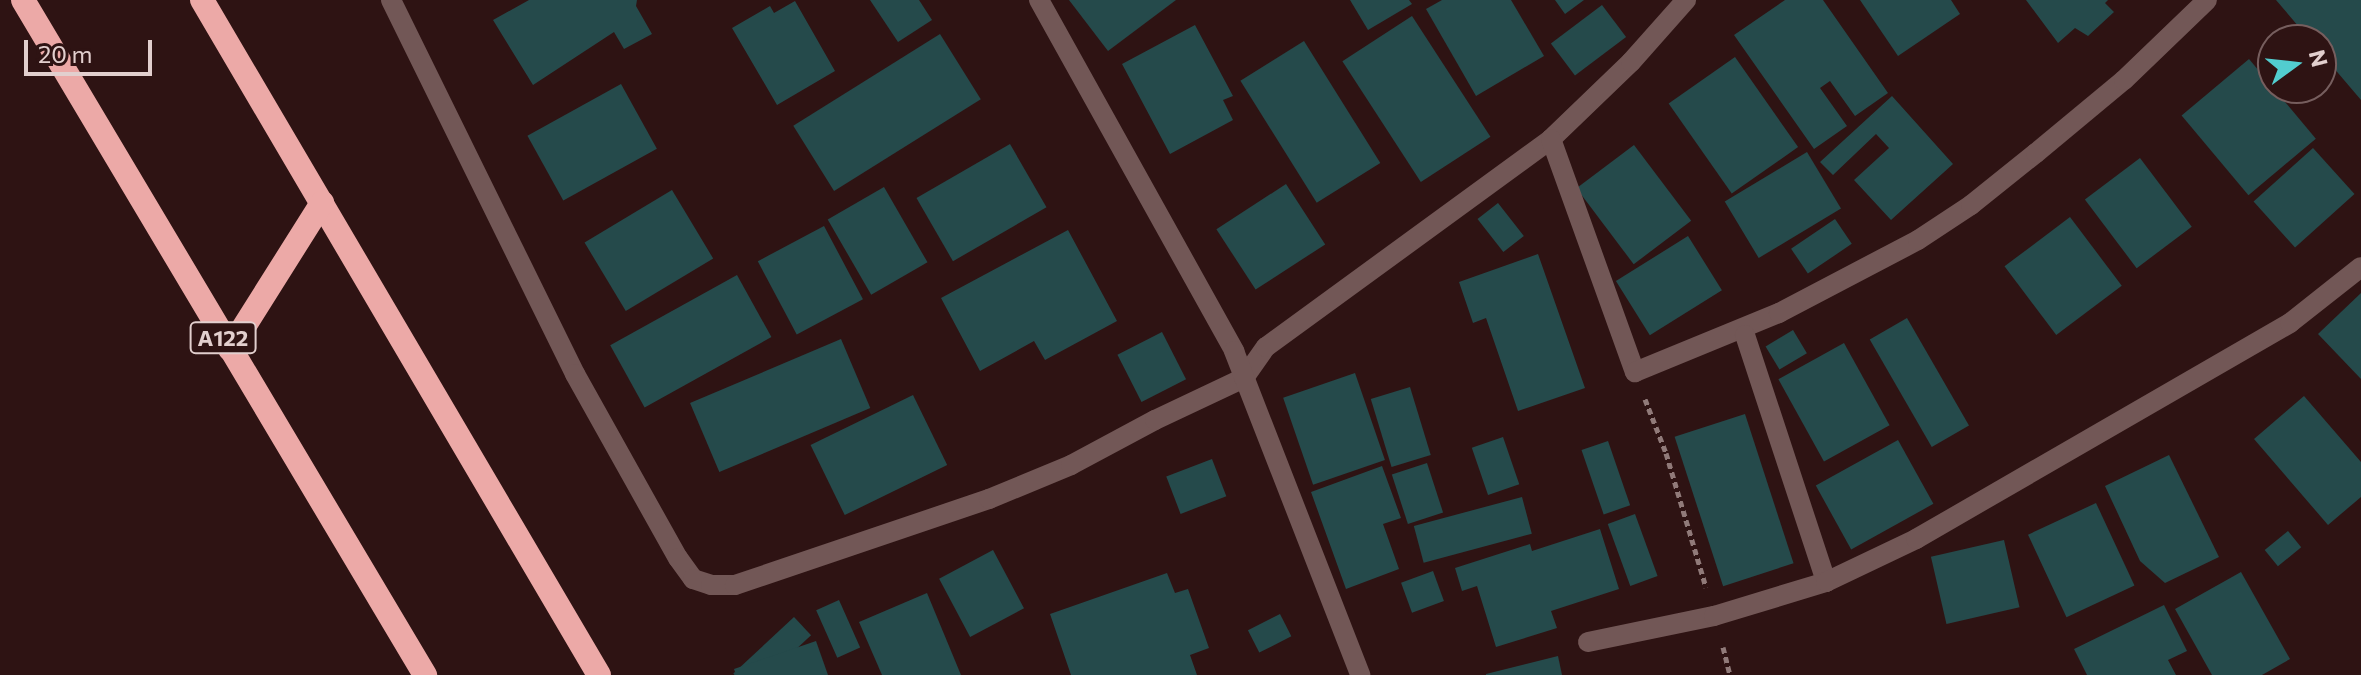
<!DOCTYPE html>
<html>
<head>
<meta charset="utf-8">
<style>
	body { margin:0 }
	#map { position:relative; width:2361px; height:675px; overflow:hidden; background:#2e1313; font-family:Commissioner,sans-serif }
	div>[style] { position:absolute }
	.building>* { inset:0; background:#254a4b; transform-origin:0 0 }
	.path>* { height:5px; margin-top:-2.5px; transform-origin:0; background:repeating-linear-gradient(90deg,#907a79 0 6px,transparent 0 10px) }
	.minor>* { height:20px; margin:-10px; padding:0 10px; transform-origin:10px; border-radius:10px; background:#725756 }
	.highway>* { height:24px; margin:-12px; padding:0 12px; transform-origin:12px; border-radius:12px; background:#eca9a7 }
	span { translate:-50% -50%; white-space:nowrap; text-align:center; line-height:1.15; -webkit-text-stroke:8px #2e1313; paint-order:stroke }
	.shield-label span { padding:2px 6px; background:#2e1313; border:2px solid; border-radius:6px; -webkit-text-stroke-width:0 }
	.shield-label { font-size:22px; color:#e2cfce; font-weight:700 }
	.north { position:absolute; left:2257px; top:24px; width:80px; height:80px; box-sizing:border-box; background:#2e1313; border:2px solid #765e5e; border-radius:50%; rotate:75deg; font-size:22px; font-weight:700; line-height:32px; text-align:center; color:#e2cfce }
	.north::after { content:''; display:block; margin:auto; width:28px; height:36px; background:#52cdcf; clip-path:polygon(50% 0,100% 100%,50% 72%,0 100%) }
	.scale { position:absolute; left:24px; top:40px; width:128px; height:36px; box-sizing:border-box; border:4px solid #e2cfce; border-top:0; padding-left:10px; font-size:24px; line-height:28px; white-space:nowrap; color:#e2cfce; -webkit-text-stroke:6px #2e1313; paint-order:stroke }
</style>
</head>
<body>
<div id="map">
	<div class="building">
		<i style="clip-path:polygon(529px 0,637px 0,636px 6px,652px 34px,624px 49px,614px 32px,533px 85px,493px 20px)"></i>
		<i style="clip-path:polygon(870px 0,919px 0,932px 20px,898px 42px)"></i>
		<i style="clip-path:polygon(1069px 0,1176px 0,1108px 51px)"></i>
		<i style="clip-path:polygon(1350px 0,1409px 0,1412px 4px,1368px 30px)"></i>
		<i style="clip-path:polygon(1442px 0,1511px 0,1544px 56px,1476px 96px,1426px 9px)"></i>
		<i style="clip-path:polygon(1555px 0,1584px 0,1565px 14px)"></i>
		<i style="clip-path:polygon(1785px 0,1823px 0,1888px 93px,1855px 116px,1830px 81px,1820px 88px,1847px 126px,1814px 149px,1734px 35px)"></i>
		<i style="clip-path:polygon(1860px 0,1951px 0,1960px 14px,1898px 56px)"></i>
		<i style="clip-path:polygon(2026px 0,2108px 0,2105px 3px,2114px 12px,2088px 36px,2075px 28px,2058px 43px)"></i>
		<i style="clip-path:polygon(2276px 0,2361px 0,2361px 100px,2321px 53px,2321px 40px,2310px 40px)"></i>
		<i style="clip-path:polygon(795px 1px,835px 71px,777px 105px,732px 28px,770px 6px,774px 13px)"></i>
		<i style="left:1602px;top:5px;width:40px;height:64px;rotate:53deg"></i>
		<i style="left:1412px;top:16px;width:144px;height:83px;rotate:57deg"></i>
		<i style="clip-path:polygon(1195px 25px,1233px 96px,1223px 100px,1233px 120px,1170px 154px,1122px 64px)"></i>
		<i style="left:940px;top:34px;width:77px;height:173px;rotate:58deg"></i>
		<i style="left:1304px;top:41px;width:144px;height:75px;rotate:58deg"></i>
		<i style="left:1735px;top:57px;width:110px;height:81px;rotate:55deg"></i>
		<i style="left:2249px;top:59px;width:104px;height:88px;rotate:50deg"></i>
		<i style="left:621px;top:84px;width:74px;height:107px;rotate:61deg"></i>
		<i style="clip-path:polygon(1892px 96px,1953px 164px,1891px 220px,1854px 180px,1889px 148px,1876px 134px,1833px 175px,1820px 162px)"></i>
		<i style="left:1010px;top:144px;width:73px;height:108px;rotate:60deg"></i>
		<i style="left:1634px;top:145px;width:95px;height:72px;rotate:53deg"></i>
		<i style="left:2313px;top:148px;width:62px;height:80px;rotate:48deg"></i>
		<i style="left:1807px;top:152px;width:66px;height:96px;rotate:59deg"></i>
		<i style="left:2140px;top:158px;width:86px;height:69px;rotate:53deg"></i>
		<i style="left:1286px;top:184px;width:72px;height:83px;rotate:57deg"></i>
		<i style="left:884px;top:187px;width:87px;height:65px;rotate:60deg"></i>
		<i style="left:672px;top:190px;width:80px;height:102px;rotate:59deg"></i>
		<i style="left:1498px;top:203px;width:42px;height:26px;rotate:52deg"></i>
		<i style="left:2070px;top:217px;width:86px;height:82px;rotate:53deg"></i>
		<i style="left:1835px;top:219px;width:30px;height:53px;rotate:56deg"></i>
		<i style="left:824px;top:226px;width:83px;height:75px;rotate:62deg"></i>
		<i style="clip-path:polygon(1068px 230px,1117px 321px,1045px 360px,1034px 341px,980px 371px,941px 298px)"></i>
		<i style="left:1688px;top:236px;width:64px;height:85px;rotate:58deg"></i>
		<i style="clip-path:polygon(1538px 254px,1585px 388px,1518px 411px,1486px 318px,1473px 323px,1459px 282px)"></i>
		<i style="left:737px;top:275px;width:71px;height:145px;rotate:61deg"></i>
		<i style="clip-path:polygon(2361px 293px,2361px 379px,2318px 334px)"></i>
		<i style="left:1907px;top:318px;width:124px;height:43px;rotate:60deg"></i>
		<i style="left:1793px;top:330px;width:27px;height:32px;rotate:59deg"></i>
		<i style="left:1162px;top:332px;width:53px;height:50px;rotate:63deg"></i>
		<i style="left:841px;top:339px;width:75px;height:164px;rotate:67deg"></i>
		<i style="left:1844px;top:343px;width:94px;height:75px;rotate:61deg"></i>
		<i style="left:1355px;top:373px;width:92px;height:76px;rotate:71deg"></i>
		<i style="left:1410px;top:387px;width:71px;height:41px;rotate:73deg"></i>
		<i style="left:913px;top:395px;width:78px;height:114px;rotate:64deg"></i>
		<i style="clip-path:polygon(2304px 396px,2361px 462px,2361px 497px,2328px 525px,2254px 439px)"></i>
		<i style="left:1745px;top:414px;width:157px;height:74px;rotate:72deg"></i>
		<i style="left:1503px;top:437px;width:50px;height:33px;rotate:71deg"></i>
		<i style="left:1898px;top:440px;width:73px;height:94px;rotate:61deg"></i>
		<i style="left:1608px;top:441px;width:68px;height:28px;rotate:71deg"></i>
		<i style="clip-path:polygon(2169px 455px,2219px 557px,2165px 583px,2140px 561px,2105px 486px)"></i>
		<i style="left:1212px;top:459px;width:40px;height:49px;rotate:69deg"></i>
		<i style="left:1427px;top:463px;width:52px;height:37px;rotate:72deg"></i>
		<i style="clip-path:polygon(1382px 466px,1401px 518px,1383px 524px,1399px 569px,1346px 589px,1311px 492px)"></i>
		<i style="left:1522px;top:497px;width:38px;height:112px;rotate:75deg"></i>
		<i style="left:2096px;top:503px;width:91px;height:75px;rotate:65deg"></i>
		<i style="left:1635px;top:514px;width:66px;height:29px;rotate:70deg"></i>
		<i style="clip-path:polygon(1600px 529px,1619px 589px,1551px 611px,1557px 628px,1496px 647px,1477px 586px,1462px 591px,1455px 568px,1530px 544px,1532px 551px)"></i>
		<i style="left:2288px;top:531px;width:21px;height:30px;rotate:51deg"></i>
		<i style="left:2004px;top:540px;width:69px;height:75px;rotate:77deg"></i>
		<i style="left:993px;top:550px;width:66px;height:61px;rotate:62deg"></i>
		<i style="left:1433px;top:571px;width:32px;height:34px;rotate:70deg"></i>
		<i style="clip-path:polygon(2241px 572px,2290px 659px,2262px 675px,2212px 675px,2175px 609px)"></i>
		<i style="clip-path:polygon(1167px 573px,1175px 593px,1188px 589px,1209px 648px,1190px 655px,1197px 675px,1071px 675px,1050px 614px)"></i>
		<i style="clip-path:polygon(927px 593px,961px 675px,882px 675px,859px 622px)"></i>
		<i style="left:839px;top:600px;width:52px;height:25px;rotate:66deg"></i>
		<i style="clip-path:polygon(2164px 605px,2187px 651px,2168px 660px,2176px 675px,2087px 675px,2074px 649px)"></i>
		<i style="left:1280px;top:614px;width:25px;height:36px;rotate:63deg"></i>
		<i style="left:794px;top:617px;width:25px;height:83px;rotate:47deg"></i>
		<i style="clip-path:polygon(816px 641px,828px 675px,736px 675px,734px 669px)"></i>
		<i style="clip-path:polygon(1558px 656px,1562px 675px,1486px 675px,1486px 674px)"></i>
	</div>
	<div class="path">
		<i style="left:1645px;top:399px;width:58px;rotate:68.7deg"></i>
		<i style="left:1666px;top:453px;width:140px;rotate:73.4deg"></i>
		<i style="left:1723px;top:647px;width:29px;rotate:76deg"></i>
	</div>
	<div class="minor">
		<i style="left:391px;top:0;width:417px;rotate:63.8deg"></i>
		<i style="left:575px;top:374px;width:211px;rotate:60.8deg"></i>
		<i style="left:678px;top:558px;width:26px;rotate:54deg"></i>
		<i style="left:693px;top:579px;width:19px;rotate:18deg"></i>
		<i style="left:711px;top:585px;width:24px"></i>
		<i style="left:735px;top:585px;width:268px;rotate:-18.7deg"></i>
		<i style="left:989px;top:499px;width:89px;rotate:-22.5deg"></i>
		<i style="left:1071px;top:465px;width:95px;rotate:-28.2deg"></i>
		<i style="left:1155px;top:420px;width:98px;rotate:-25.3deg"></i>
		<i style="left:1244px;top:378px;width:38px;rotate:-55deg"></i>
		<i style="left:1266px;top:347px;width:353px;rotate:-36.1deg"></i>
		<i style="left:1551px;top:139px;width:111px;rotate:-43.9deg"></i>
		<i style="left:1631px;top:62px;width:83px;rotate:-48.4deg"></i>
		<i style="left:1039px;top:0;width:402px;rotate:60.9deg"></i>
		<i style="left:1234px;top:351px;width:348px;rotate:68.7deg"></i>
		<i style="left:1551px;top:139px;width:248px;rotate:70.2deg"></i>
		<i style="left:1635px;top:372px;width:156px;rotate:-22.3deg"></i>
		<i style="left:1779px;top:313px;width:157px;rotate:-27.7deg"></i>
		<i style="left:1918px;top:240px;width:64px;rotate:-33.4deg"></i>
		<i style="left:1971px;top:205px;width:83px;rotate:-38.7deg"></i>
		<i style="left:2036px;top:153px;width:114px;rotate:-39.7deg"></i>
		<i style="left:2124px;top:80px;width:115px;rotate:-43.9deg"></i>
		<i style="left:1745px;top:335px;width:260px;rotate:71.8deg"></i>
		<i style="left:1588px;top:642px;width:129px;rotate:-11.7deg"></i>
		<i style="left:1714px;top:616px;width:117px;rotate:-16.9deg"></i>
		<i style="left:1826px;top:582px;width:100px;rotate:-25.5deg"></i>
		<i style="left:1916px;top:539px;width:432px;rotate:-30deg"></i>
		<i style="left:2290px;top:323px;width:90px;rotate:-38.3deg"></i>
	</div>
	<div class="highway">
		<i style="left:23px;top:0;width:786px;rotate:59.22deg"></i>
		<i style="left:202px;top:0;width:783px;rotate:59.54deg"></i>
		<i style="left:230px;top:349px;width:173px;rotate:-57.8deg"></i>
	</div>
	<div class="shield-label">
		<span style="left:223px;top:338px">A122</span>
	</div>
	<div class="north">N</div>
	<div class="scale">20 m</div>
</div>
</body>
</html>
